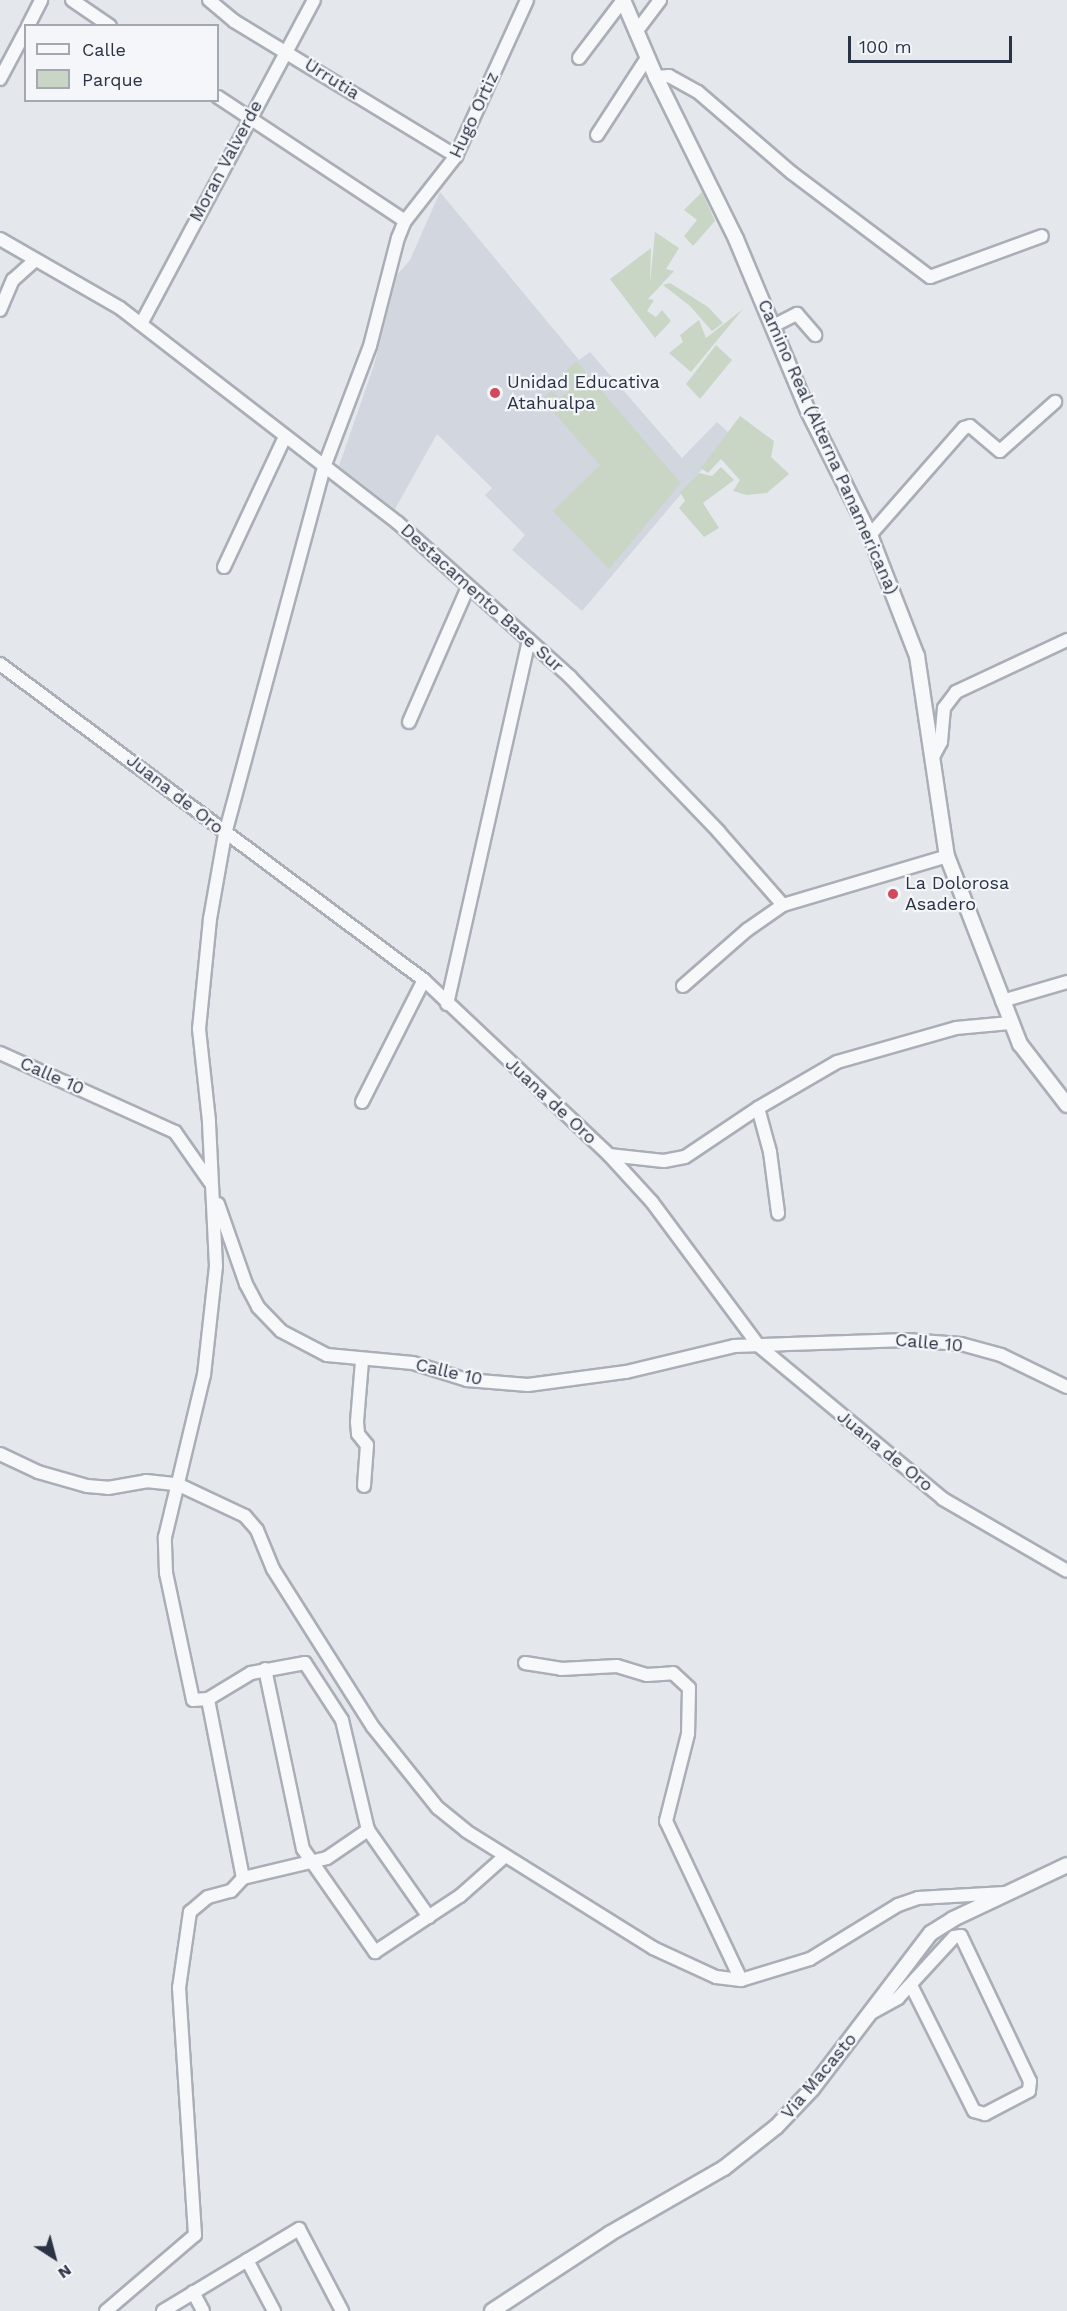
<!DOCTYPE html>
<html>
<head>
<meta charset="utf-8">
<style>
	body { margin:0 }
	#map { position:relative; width:1067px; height:2311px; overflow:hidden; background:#e4e7ec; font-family:"Work Sans",sans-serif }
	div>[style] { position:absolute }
	.built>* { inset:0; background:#d2d6de }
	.green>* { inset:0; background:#c9d6c5 }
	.roads { filter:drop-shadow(2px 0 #a9aeb7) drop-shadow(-2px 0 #a9aeb7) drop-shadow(0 2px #a9aeb7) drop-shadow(0 -2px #a9aeb7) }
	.minor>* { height:12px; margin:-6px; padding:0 6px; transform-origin:6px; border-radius:6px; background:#f7f8fa }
	.tertiary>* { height:14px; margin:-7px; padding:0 7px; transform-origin:7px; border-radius:7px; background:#f7f8fa }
	.dots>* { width:16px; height:16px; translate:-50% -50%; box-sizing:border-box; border:3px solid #f4f6f9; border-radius:50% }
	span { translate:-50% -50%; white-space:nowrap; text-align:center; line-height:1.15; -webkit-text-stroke:4.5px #f4f6f9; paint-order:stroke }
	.street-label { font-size:18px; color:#2b3445 }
	.poi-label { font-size:18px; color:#2b3445 }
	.left { translate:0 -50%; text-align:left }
	.legend { position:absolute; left:24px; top:24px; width:195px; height:78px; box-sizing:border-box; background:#f4f6f9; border:2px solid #a4a8b1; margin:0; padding:8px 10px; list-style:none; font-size:18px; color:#2b3445 }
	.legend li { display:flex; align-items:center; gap:12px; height:30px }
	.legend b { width:30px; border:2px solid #a4a8b1 }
	.north { position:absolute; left:24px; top:2227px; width:60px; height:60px; -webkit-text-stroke:4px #f4f6f9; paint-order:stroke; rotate:144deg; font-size:16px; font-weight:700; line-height:24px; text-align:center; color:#2b3445 }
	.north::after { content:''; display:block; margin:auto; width:21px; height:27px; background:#2b3445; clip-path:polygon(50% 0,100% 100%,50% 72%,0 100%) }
	.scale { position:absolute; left:848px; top:36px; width:164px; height:27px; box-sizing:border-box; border:3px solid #2b3445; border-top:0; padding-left:8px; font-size:18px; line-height:21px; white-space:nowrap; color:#2b3445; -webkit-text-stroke:4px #f4f6f9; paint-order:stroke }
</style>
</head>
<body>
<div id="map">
	<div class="built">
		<i style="clip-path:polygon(440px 192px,579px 360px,590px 352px,682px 458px,717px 422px,731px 435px,582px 611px,512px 550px,525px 535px,485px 495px,492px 488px,437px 434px,395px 509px,339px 466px,374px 365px,397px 275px,410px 260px)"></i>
	</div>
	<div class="green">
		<i style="clip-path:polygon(702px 192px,715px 221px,693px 246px,684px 236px,697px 220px,684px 210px)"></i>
		<i style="clip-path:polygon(655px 232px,679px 248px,666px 269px,674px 271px,648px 299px,654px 300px,647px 311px,656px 317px,662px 310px,671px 321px,655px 338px,610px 279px,651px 248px,650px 284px)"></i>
		<i style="clip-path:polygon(670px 283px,708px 307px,723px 323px,712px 331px,690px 306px,663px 285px)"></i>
		<i style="clip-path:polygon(743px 309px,691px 372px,669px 353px,683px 342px,680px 335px,699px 320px,706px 338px)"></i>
		<i style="clip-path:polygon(716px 345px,732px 360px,700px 399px,686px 384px)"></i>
		<i style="clip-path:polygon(576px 361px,681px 483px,609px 569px,553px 511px,600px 465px,542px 399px,551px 391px,560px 398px,572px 388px,561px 376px)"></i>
		<i style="clip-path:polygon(740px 416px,774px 441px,771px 457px,789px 474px,767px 493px,746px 495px,733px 491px,740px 480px,721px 459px,708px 473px,701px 468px)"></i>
		<i style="clip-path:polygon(721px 467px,734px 480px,703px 503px,719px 528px,704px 537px,679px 508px,685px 501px,680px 492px,699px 473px,712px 476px)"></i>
	</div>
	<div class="roads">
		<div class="minor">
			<i style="left:72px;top:0;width:46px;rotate:34.4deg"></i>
			<i style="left:209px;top:0;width:33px;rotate:40deg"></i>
			<i style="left:234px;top:21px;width:260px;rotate:31.3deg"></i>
			<i style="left:28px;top:26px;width:29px;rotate:-63deg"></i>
			<i style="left:636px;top:32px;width:40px;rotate:-53deg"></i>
			<i style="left:579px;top:58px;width:73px;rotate:-52.8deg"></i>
			<i style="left:656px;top:77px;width:13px;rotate:-4deg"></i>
			<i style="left:669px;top:76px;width:33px;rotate:29deg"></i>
			<i style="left:698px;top:92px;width:124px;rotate:40.8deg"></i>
			<i style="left:792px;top:173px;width:173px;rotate:37deg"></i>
			<i style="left:930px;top:277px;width:119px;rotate:-20.1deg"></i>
			<i style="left:0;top:79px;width:55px;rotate:-62deg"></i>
			<i style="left:218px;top:97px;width:224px;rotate:33.5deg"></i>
			<i style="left:597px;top:135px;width:92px;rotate:-57deg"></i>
			<i style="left:0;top:239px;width:138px;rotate:29.9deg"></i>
			<i style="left:120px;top:308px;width:351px;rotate:37.7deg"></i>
			<i style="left:398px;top:523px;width:231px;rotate:41.8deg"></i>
			<i style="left:570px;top:677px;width:214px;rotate:46.1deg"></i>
			<i style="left:718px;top:831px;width:98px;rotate:48.7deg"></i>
			<i style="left:783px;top:905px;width:171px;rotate:-16.6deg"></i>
			<i style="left:0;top:310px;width:33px;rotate:-67deg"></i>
			<i style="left:13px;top:280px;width:30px;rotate:-42deg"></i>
			<i style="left:141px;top:324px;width:367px;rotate:-61.9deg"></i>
			<i style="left:773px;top:326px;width:27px;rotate:-27deg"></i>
			<i style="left:797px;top:314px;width:28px;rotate:49deg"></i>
			<i style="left:870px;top:535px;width:142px;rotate:-48.7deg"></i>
			<i style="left:964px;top:428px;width:6px;rotate:-18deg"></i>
			<i style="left:970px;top:426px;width:39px;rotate:40deg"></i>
			<i style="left:1000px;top:451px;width:74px;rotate:-41.7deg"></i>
			<i style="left:224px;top:567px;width:144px;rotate:-64.9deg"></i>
			<i style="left:0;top:664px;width:529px;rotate:36.7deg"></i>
			<i style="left:424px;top:980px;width:255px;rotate:43.4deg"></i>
			<i style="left:609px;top:1155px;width:64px;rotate:47.5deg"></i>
			<i style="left:652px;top:1202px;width:179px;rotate:53.4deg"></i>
			<i style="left:759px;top:1346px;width:239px;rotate:39.7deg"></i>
			<i style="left:943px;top:1499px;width:143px;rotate:30.1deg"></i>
			<i style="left:409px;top:722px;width:147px;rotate:-66.4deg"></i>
			<i style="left:933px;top:757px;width:17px;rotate:-62deg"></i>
			<i style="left:941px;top:742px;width:34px;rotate:-85deg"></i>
			<i style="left:944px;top:708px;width:20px;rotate:-53deg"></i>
			<i style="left:956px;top:692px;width:123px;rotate:-25.1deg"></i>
			<i style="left:683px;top:986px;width:85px;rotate:-41.2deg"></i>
			<i style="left:747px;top:930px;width:44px;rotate:-34.8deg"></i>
			<i style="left:1002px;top:1001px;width:68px;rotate:-16.3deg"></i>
			<i style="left:447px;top:1004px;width:373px;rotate:-77.3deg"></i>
			<i style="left:0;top:1053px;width:192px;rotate:24.3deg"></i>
			<i style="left:175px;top:1132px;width:61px;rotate:55deg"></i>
			<i style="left:362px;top:1102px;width:137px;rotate:-63.1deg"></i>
			<i style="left:758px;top:1108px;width:46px;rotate:74.7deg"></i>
			<i style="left:770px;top:1152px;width:62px;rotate:82.5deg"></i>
			<i style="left:609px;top:1155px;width:55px;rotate:6.2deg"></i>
			<i style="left:664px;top:1161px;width:21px;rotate:-11deg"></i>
			<i style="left:685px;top:1157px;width:88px;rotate:-33.9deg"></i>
			<i style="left:758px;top:1108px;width:91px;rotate:-30.2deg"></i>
			<i style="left:837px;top:1062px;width:124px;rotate:-15.9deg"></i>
			<i style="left:956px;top:1028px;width:54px;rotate:-5.3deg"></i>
			<i style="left:218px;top:1204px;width:85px;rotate:70.7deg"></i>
			<i style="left:246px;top:1284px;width:26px;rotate:62deg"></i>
			<i style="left:258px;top:1307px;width:33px;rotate:46deg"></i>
			<i style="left:281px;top:1331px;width:52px;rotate:27.6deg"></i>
			<i style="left:327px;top:1355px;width:86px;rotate:5.3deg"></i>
			<i style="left:413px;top:1363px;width:57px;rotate:17.5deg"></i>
			<i style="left:467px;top:1380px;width:61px;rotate:4.7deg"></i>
			<i style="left:528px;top:1385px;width:99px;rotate:-7.6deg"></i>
			<i style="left:626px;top:1372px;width:111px;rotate:-13.5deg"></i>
			<i style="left:734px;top:1346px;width:173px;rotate:-2deg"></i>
			<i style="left:907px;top:1340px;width:54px;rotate:4.2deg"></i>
			<i style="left:961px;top:1344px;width:41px;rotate:15.4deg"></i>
			<i style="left:1001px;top:1355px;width:73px;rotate:25.9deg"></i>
			<i style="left:362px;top:1361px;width:61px;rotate:94.7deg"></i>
			<i style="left:357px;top:1422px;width:12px;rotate:85deg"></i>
			<i style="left:358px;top:1434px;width:14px;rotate:51deg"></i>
			<i style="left:367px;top:1445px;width:41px;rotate:94.2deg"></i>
			<i style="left:0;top:1454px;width:42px;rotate:25.3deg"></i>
			<i style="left:38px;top:1472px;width:51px;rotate:15.9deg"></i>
			<i style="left:87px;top:1486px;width:21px;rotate:5deg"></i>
			<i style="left:108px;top:1488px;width:39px;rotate:-10deg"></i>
			<i style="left:146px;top:1481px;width:31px;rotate:6deg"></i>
			<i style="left:177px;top:1484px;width:75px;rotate:25.2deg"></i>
			<i style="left:245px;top:1516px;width:18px;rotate:49deg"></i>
			<i style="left:257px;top:1530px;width:42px;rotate:67.7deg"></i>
			<i style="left:273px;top:1569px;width:187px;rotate:57.7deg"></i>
			<i style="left:373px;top:1727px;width:104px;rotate:51.3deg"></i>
			<i style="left:438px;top:1808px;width:36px;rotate:39deg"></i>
			<i style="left:466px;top:1831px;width:221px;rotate:32deg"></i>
			<i style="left:653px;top:1948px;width:69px;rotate:24.7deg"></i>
			<i style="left:716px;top:1977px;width:25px;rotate:7deg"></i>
			<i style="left:741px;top:1980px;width:72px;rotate:-16.9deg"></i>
			<i style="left:810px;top:1959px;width:103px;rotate:-31.5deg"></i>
			<i style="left:898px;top:1905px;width:21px;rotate:-19deg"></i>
			<i style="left:918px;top:1898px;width:87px;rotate:-3.3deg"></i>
			<i style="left:525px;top:1663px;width:36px;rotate:9deg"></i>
			<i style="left:561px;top:1669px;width:56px;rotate:-3.1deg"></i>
			<i style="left:617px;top:1666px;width:31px;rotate:17deg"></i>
			<i style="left:647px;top:1675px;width:26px;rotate:-4deg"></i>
			<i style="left:673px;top:1673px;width:22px;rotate:43deg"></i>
			<i style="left:689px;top:1688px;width:46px;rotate:91.2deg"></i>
			<i style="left:688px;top:1734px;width:90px;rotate:104.2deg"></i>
			<i style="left:666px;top:1821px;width:176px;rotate:64.7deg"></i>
			<i style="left:265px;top:1669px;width:184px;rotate:78.1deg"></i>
			<i style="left:303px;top:1849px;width:126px;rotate:55deg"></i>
			<i style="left:375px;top:1952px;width:102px;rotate:-33.4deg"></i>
			<i style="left:460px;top:1896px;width:60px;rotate:-41.6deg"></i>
			<i style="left:243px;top:1878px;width:86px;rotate:-13.4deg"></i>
			<i style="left:327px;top:1858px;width:50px;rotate:-34.3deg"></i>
			<i style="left:429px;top:1917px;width:106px;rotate:-125deg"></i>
			<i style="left:368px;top:1830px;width:113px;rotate:-103.3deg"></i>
			<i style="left:342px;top:1720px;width:68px;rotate:-123deg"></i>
			<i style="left:305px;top:1663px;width:55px;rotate:169.5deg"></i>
			<i style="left:251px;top:1673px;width:50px;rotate:148.8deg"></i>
			<i style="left:208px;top:1699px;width:15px;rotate:176deg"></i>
			<i style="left:193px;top:1700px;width:130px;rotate:-102deg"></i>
			<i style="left:166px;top:1573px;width:36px;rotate:-92deg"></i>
			<i style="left:165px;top:1537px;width:167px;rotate:-76.5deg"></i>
			<i style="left:204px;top:1375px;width:110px;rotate:-83.7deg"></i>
			<i style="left:216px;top:1266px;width:145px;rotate:-92.8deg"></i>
			<i style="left:209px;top:1121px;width:93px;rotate:-96.2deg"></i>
			<i style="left:199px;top:1029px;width:111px;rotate:-84.3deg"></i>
			<i style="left:210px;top:919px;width:86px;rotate:-80deg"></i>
			<i style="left:225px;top:834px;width:380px;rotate:-74.9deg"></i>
			<i style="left:324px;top:467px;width:129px;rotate:-69.2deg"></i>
			<i style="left:370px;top:346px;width:112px;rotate:-75.5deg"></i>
			<i style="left:398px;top:238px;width:18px;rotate:-68deg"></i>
			<i style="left:405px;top:221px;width:83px;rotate:-51.9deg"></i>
			<i style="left:456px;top:156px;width:171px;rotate:-65.5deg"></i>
			<i style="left:873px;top:2012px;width:29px;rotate:-29deg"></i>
			<i style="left:898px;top:1998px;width:83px;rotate:-47.4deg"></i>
			<i style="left:954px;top:1937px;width:7px;rotate:-8deg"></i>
			<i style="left:961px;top:1936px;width:161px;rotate:64.6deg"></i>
			<i style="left:1030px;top:2081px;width:10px;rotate:96deg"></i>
			<i style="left:1029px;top:2091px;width:50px;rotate:152.4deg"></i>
			<i style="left:985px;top:2114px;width:11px;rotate:-165deg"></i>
			<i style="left:974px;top:2111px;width:141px;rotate:-116.6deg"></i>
			<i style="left:247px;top:2260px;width:58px;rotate:62.1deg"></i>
			<i style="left:193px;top:2292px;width:21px;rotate:62deg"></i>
			<i style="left:106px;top:2311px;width:117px;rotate:-40.5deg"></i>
			<i style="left:195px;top:2235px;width:248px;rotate:-93.7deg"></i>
			<i style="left:179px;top:1988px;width:77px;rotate:-81.8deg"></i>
			<i style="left:190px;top:1912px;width:23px;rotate:-40deg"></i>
			<i style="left:208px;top:1897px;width:24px;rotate:-15deg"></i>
			<i style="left:231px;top:1891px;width:18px;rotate:-47deg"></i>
			<i style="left:243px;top:1878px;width:182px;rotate:-101.1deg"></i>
			<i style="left:163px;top:2311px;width:159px;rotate:-31.1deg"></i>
			<i style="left:299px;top:2229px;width:93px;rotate:62.3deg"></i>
		</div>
		<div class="tertiary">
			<i style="left:623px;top:0;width:84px;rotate:66.8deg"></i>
			<i style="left:656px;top:77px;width:181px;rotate:63.7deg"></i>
			<i style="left:736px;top:239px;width:186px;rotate:67.3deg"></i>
			<i style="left:808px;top:411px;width:139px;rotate:63.4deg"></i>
			<i style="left:870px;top:535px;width:130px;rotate:68.8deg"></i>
			<i style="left:917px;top:656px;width:202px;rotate:81.5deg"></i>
			<i style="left:947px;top:856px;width:202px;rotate:68.8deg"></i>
			<i style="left:1020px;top:1044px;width:77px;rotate:52.4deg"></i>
			<i style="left:492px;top:2311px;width:140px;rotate:-33.3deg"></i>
			<i style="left:609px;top:2234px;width:133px;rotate:-29.9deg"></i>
			<i style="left:724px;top:2168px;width:66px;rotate:-38.3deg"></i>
			<i style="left:776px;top:2127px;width:52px;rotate:-46.5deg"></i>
			<i style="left:812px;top:2089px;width:196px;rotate:-52.7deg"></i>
			<i style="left:931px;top:1933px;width:26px;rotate:-32deg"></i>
			<i style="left:953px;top:1919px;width:126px;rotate:-25.3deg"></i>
		</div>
	</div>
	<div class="dots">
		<i style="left:495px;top:393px;background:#d1495b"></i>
		<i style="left:893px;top:894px;background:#d1495b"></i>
	</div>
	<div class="street-label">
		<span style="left:332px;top:79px;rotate:32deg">Urrutia</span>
		<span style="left:474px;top:115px;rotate:-65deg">Hugo Ortiz</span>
		<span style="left:226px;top:161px;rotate:-62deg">Moran Valverde</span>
		<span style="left:828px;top:447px;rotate:66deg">Camino Real (Alterna Panamericana)</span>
		<span style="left:482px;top:598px;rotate:42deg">Destacamento Base Sur</span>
		<span style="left:175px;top:794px;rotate:38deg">Juana de Oro</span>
		<span style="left:52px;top:1076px;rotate:24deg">Calle 10</span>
		<span style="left:551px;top:1101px;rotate:43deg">Juana de Oro</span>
		<span style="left:929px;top:1343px;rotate:5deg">Calle 10</span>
		<span style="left:449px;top:1372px;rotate:13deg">Calle 10</span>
		<span style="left:885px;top:1451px;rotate:39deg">Juana de Oro</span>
		<span style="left:819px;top:2076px;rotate:-50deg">Via Macasto</span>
	</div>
	<div class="poi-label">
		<span class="left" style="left:507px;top:393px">Unidad Educativa<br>Atahualpa</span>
		<span class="left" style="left:905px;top:894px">La Dolorosa<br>Asadero</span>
	</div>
	<ul class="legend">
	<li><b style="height:8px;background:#f7f8fa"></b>Calle</li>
	<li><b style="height:16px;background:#c9d6c5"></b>Parque</li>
	</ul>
	<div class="north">N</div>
	<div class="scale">100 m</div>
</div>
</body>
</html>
